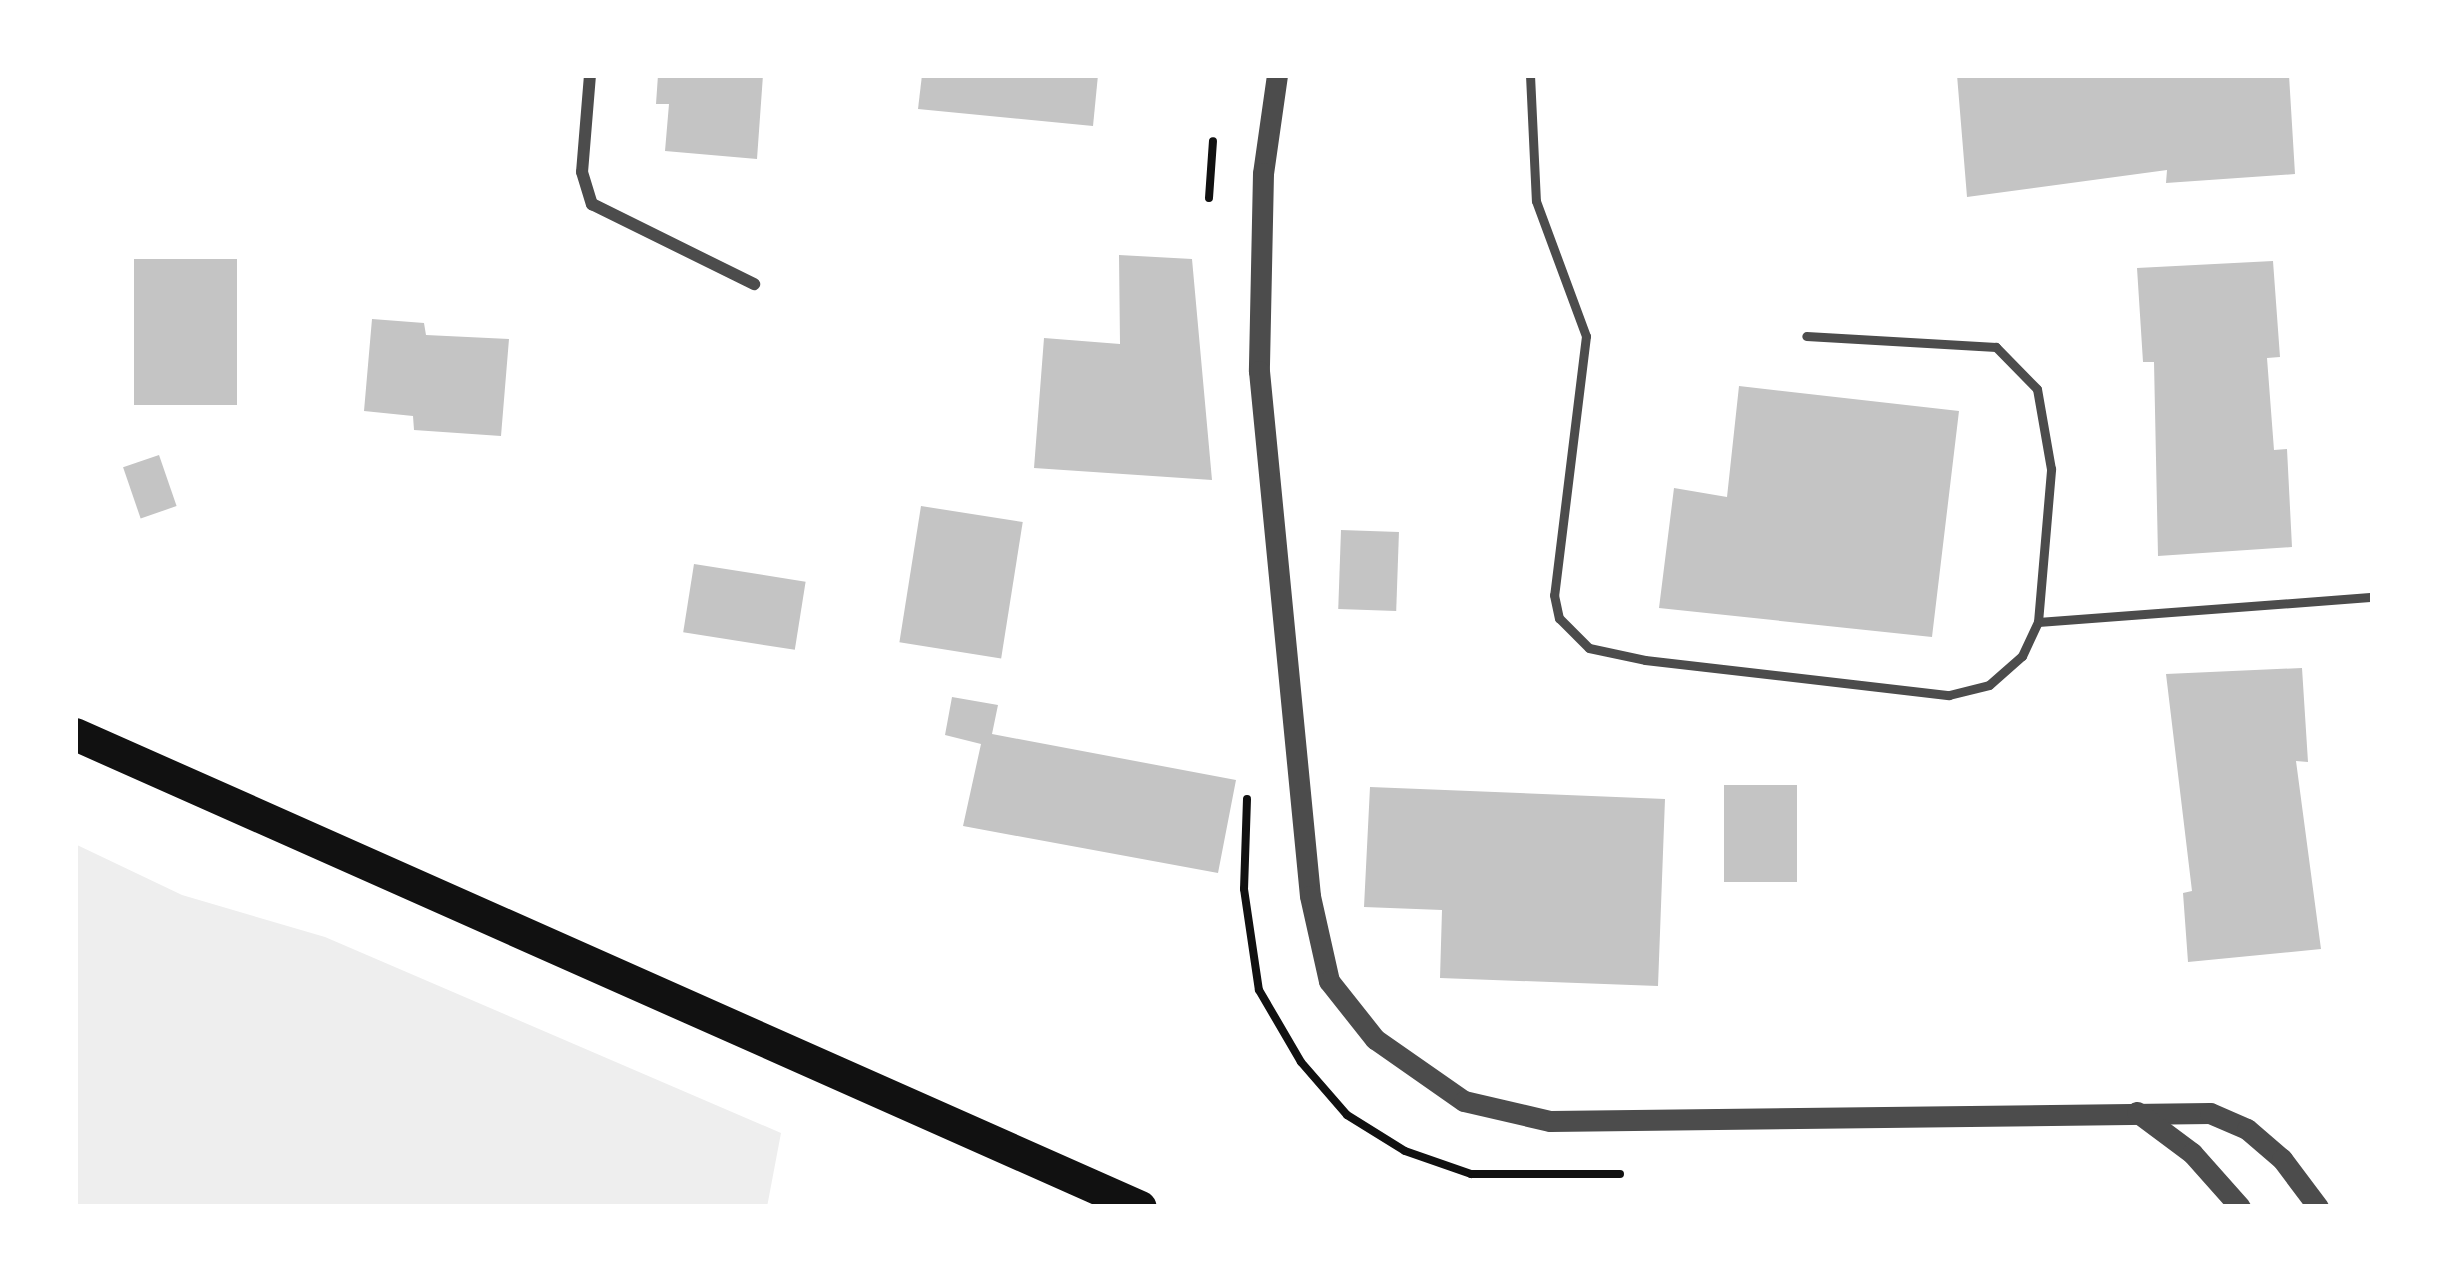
<!DOCTYPE html>
<html>
<head>
<meta charset="utf-8">
<style>
	body { margin:0 }
	#map { position:relative; width:2448px; height:1282px; overflow:hidden; background:#fff; font-family:Rubik,sans-serif }
	div>[style] { position:absolute }
	.green>* { inset:0; background:#eee }
	.building>* { inset:0; background:#c4c4c4; transform-origin:0 0 }
	.path>* { height:8px; margin:-4px; padding:0 4px; transform-origin:4px; border-radius:4px; background:#111 }
	.service>* { height:9px; margin:-4.5px; padding:0 4.5px; transform-origin:4.5px; border-radius:4.5px; background:#4c4c4c }
	.minor>* { height:12px; margin:-6px; padding:0 6px; transform-origin:6px; border-radius:6px; background:#4c4c4c }
	.tertiary>* { height:21px; margin:-10.5px; padding:0 10.5px; transform-origin:10.5px; border-radius:10.5px; background:#4c4c4c }
	.trunk>* { height:33px; margin:-16.5px; padding:0 16.5px; transform-origin:16.5px; border-radius:16.5px; background:#111 }
	span { translate:-50% -50%; white-space:nowrap; text-align:center; line-height:1.15; -webkit-text-stroke:10px #fff; paint-order:stroke }
	.frame { position:absolute; inset:0; border:78px solid #fff; pointer-events:none }
</style>
</head>
<body>
<div id="map">
	<div class="green">
		<i style="clip-path:polygon(75px 844px,182px 895px,325px 937px,781px 1133px,767px 1207px,75px 1207px)"></i>
	</div>
	<div class="building">
		<i style="clip-path:polygon(658px 75px,763px 75px,757px 159px,665px 151px,669px 104px,656px 104px)"></i>
		<i style="clip-path:polygon(922px 75px,1098px 75px,1093px 126px,918px 109px)"></i>
		<i style="clip-path:polygon(1957px 75px,2289px 75px,2295px 174px,2166px 183px,2167px 170px,1967px 197px)"></i>
		<i style="clip-path:polygon(1119px 255px,1192px 259px,1212px 480px,1034px 468px,1044px 338px,1120px 344px)"></i>
		<i style="left:237px;top:259px;width:146px;height:103px;rotate:90deg"></i>
		<i style="clip-path:polygon(2273px 261px,2280px 357px,2267px 358px,2274px 450px,2287px 449px,2292px 547px,2158px 556px,2154px 362px,2143px 362px,2137px 268px)"></i>
		<i style="clip-path:polygon(372px 319px,424px 323px,426px 335px,509px 339px,501px 436px,414px 430px,413px 416px,364px 411px)"></i>
		<i style="clip-path:polygon(1739px 386px,1959px 411px,1932px 637px,1659px 608px,1674px 488px,1727px 497px)"></i>
		<i style="left:159px;top:455px;width:54px;height:38px;rotate:71deg"></i>
		<i style="left:921px;top:506px;width:103px;height:138px;rotate:9deg"></i>
		<i style="left:1341px;top:530px;width:58px;height:79px;rotate:2deg"></i>
		<i style="left:694px;top:564px;width:113px;height:69px;rotate:9deg"></i>
		<i style="clip-path:polygon(2302px 668px,2308px 762px,2296px 761px,2321px 949px,2188px 962px,2183px 893px,2192px 891px,2166px 674px)"></i>
		<i style="clip-path:polygon(952px 697px,998px 705px,992px 734px,1236px 780px,1218px 873px,963px 826px,981px 744px,945px 735px)"></i>
		<i style="left:1724px;top:785px;width:73px;height:97px"></i>
		<i style="clip-path:polygon(1370px 787px,1665px 799px,1658px 986px,1440px 978px,1442px 910px,1364px 907px)"></i>
	</div>
	<div class="path">
		<i style="left:1209px;top:198px;width:57px;rotate:-86deg"></i>
		<i style="left:1247px;top:799px;width:90px;rotate:91.9deg"></i>
		<i style="left:1244px;top:889px;width:102px;rotate:81.6deg"></i>
		<i style="left:1259px;top:990px;width:83px;rotate:59.7deg"></i>
		<i style="left:1301px;top:1062px;width:70px;rotate:49deg"></i>
		<i style="left:1347px;top:1115px;width:68px;rotate:31.8deg"></i>
		<i style="left:1405px;top:1151px;width:70px;rotate:19.2deg"></i>
		<i style="left:1471px;top:1174px;width:149px"></i>
	</div>
	<div class="service">
		<i style="left:1530px;top:75px;width:126px;rotate:87.3deg"></i>
		<i style="left:1536px;top:201px;width:144px;rotate:69.7deg"></i>
		<i style="left:1586px;top:336px;width:261px;rotate:97deg"></i>
		<i style="left:1554px;top:595px;width:24px;rotate:78deg"></i>
		<i style="left:1559px;top:618px;width:42px;rotate:45deg"></i>
		<i style="left:1589px;top:648px;width:57px;rotate:12.1deg"></i>
		<i style="left:1645px;top:660px;width:306px;rotate:6.6deg"></i>
		<i style="left:1949px;top:695px;width:41px;rotate:-14deg"></i>
		<i style="left:1989px;top:685px;width:44px;rotate:-41.3deg"></i>
		<i style="left:2022px;top:656px;width:38px;rotate:-65deg"></i>
		<i style="left:2038px;top:622px;width:154px;rotate:-85.1deg"></i>
		<i style="left:2051px;top:469px;width:81px;rotate:-99.9deg"></i>
		<i style="left:2037px;top:389px;width:59px;rotate:-134.3deg"></i>
		<i style="left:1996px;top:347px;width:190px;rotate:-176.7deg"></i>
		<i style="left:2038px;top:622px;width:336px;rotate:-4.3deg"></i>
	</div>
	<div class="minor">
		<i style="left:590px;top:75px;width:97px;rotate:94.7deg"></i>
		<i style="left:582px;top:172px;width:34px;rotate:73deg"></i>
		<i style="left:592px;top:204px;width:181px;rotate:26.3deg"></i>
	</div>
	<div class="tertiary">
		<i style="left:1277px;top:75px;width:99px;rotate:98.1deg"></i>
		<i style="left:1263px;top:173px;width:198px;rotate:91.2deg"></i>
		<i style="left:1259px;top:371px;width:527px;rotate:84.45deg"></i>
		<i style="left:1310px;top:896px;width:87px;rotate:77.4deg"></i>
		<i style="left:1329px;top:981px;width:74px;rotate:51.6deg"></i>
		<i style="left:1375px;top:1039px;width:108px;rotate:34.9deg"></i>
		<i style="left:1464px;top:1101px;width:88px;rotate:13.1deg"></i>
		<i style="left:1550px;top:1121px;width:660px;rotate:-0.69deg"></i>
		<i style="left:2210px;top:1113px;width:40px;rotate:23.4deg"></i>
		<i style="left:2247px;top:1129px;width:46px;rotate:40.6deg"></i>
		<i style="left:2282px;top:1159px;width:60px;rotate:53.1deg"></i>
		<i style="left:2137px;top:1112px;width:69px;rotate:36.7deg"></i>
		<i style="left:2192px;top:1153px;width:72px;rotate:48.4deg"></i>
	</div>
	<div class="trunk">
		<i style="left:75px;top:734px;width:1165px;rotate:23.95deg"></i>
	</div>
	<div class="frame"></div>
</div>
</body>
</html>
